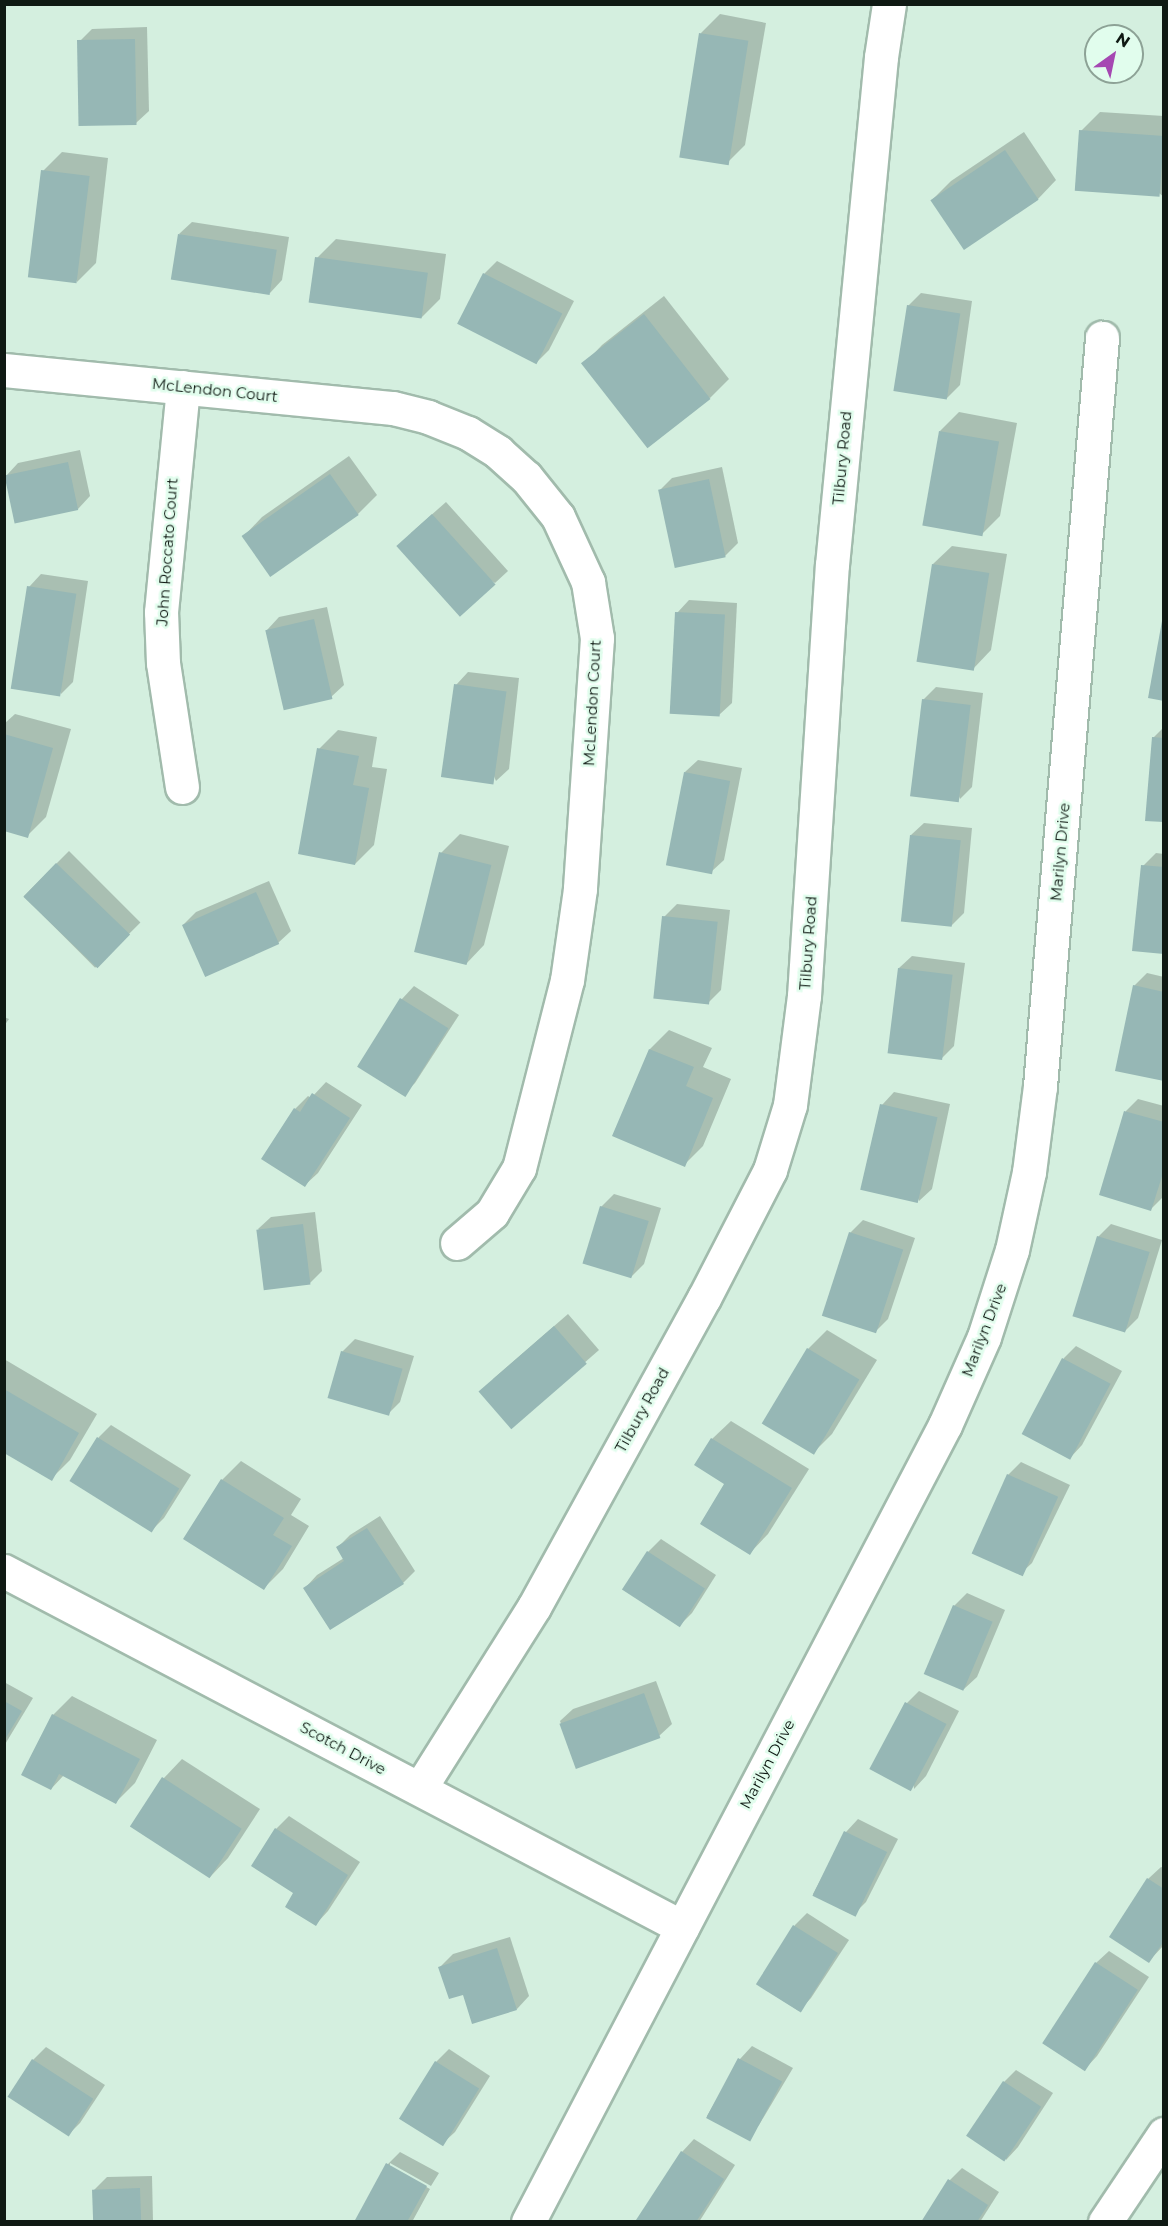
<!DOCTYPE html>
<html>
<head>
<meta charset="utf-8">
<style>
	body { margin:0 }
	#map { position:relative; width:1168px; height:2226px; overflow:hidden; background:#d4efdf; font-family:Montserrat,sans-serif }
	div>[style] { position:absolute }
	.shadow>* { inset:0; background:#0003; transform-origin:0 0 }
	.building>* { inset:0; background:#96b7b5; transform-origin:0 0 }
	.roads { filter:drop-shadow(2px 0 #a1bbac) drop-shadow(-2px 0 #a1bbac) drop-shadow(0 2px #a1bbac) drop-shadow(0 -2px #a1bbac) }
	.street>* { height:33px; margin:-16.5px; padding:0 16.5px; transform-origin:16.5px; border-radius:16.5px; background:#fff }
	span { translate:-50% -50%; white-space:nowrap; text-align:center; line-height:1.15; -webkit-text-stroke:5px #e1fded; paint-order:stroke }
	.street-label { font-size:15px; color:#0f1913 }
	.frame { position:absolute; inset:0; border:6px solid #0f1913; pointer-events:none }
	.north { position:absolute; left:1084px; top:24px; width:60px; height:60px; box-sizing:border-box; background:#e1fded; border:2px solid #8da296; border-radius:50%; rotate:33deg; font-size:16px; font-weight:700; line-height:24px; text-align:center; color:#0f1913 }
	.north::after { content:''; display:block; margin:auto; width:21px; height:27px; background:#a548b2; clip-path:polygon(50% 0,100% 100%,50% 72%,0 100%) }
</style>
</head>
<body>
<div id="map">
	<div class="shadow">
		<i style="clip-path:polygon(720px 14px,766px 23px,745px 145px,726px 164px,701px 33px)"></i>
		<i style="clip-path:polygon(147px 27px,149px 111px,136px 123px,79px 42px,92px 29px)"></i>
		<i style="clip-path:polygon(1100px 112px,1164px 116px,1164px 197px,1081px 131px)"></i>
		<i style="clip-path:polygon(1024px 132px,1056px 180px,1038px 199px,932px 200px,951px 181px)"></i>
		<i style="clip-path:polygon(62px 152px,108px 158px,96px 263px,77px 282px,43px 171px)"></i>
		<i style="clip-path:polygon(192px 222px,289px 237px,282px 280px,270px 293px,179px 234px)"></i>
		<i style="clip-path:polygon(336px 239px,446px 254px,440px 299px,421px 318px,317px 258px)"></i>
		<i style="clip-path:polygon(497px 261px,574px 301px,549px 350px,536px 363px,484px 274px)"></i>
		<i style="clip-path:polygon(921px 293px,972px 301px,960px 385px,947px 398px,908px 306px)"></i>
		<i style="clip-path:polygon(664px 296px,729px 379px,710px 398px,584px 364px,602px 345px)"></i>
		<i style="clip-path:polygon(959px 412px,1017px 423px,1000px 516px,981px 535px,940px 431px)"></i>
		<i style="clip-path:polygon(80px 450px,90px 496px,78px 509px,6px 476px,18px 463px)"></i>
		<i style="clip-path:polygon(349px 456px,377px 495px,358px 514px,244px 536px,262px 517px)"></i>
		<i style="clip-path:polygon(722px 467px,738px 543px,725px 556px,659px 491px,672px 478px)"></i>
		<i style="clip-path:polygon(446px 502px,508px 571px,495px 583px,411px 533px)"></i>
		<i style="clip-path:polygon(952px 546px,1007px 554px,991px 650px,973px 669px,933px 564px)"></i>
		<i style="clip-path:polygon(41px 574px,88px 581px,73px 682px,61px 694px,29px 587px)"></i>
		<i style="clip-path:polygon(689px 600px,737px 603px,732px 703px,719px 715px,677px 613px)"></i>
		<i style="clip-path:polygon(327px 607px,344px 685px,331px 697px,267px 630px,279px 617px)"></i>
		<i style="clip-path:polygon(468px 672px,519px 678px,509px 769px,496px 781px,456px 685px)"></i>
		<i style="clip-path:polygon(936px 687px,983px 693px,972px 787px,960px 799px,923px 700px)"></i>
		<i style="clip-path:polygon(15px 714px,71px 729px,46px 817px,27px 836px,4px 830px,4px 724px)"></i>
		<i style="clip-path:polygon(1164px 727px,1164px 821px,1153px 738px)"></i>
		<i style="clip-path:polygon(338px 730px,377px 737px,372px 767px,387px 769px,374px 845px,355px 864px,319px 749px)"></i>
		<i style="clip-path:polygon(698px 760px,742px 768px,724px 860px,711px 872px,685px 772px)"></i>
		<i style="clip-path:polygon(924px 823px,972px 828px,964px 913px,951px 926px,911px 835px)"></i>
		<i style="clip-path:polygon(460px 834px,509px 846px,484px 945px,466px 964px,441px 853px)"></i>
		<i style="left:69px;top:851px;width:101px;height:64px;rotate:45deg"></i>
		<i style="clip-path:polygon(1156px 853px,1164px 854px,1164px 953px,1143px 866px)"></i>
		<i style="clip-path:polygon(269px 881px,291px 931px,278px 943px,183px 925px,196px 912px)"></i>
		<i style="clip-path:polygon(677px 904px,730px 910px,721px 990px,708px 1003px,664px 917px)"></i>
		<i style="clip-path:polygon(912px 956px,965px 963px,954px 1046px,941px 1059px,899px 968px)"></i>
		<i style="clip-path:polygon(1147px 973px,1164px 977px,1164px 1080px,1134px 986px)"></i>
		<i style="clip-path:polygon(414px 986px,459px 1015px,415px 1083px,403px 1095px,358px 1066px,402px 999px)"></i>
		<i style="clip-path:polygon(4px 1017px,9px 1019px,4px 1026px)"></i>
		<i style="clip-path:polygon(669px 1030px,712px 1048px,703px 1067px,731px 1079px,703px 1146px,684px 1165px,614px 1135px,650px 1049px)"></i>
		<i style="clip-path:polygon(326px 1082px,362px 1105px,318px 1173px,305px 1185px,263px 1158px,295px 1109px,308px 1096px,311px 1098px)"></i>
		<i style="clip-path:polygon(894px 1092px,950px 1104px,932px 1189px,919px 1201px,882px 1105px)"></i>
		<i style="clip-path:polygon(1138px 1099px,1164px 1106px,1164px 1196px,1151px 1209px,1101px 1194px,1126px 1111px)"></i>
		<i style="clip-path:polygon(614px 1194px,661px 1208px,644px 1264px,631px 1277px,601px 1207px)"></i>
		<i style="clip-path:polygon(315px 1212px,322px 1271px,309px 1284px,258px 1229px,271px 1217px)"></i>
		<i style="clip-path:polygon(863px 1220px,915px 1238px,888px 1319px,875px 1332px,850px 1233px)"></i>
		<i style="clip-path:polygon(1111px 1224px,1162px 1240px,1138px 1318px,1125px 1331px,1098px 1237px)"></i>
		<i style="clip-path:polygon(568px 1314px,599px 1350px,511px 1427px,493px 1379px)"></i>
		<i style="clip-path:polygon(827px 1330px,877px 1360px,832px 1434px,813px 1453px,808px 1349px)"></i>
		<i style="clip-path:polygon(355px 1339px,414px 1356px,400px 1402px,388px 1414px,342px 1352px)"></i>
		<i style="clip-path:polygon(1076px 1346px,1122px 1371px,1082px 1445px,1070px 1458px,1023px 1433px,1064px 1358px)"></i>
		<i style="clip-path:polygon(4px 1359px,97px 1414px,70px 1460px,51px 1479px,4px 1451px)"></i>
		<i style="clip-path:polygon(731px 1421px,809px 1469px,768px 1534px,750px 1553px,712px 1439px)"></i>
		<i style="clip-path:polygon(111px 1425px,191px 1475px,164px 1518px,151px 1531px,71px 1481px,99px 1437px)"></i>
		<i style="clip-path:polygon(241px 1461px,301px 1499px,291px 1515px,309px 1526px,283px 1569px,264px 1588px,222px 1480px)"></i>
		<i style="clip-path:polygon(1021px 1462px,1070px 1485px,1032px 1563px,1019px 1575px,1008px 1475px)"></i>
		<i style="clip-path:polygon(380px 1516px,415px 1571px,403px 1583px,305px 1588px,317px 1575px,344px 1558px,338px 1547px,350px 1535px)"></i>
		<i style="clip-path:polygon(661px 1539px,716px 1575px,692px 1613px,680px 1625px,648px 1552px)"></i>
		<i style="clip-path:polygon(967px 1593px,1005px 1610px,977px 1677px,964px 1689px,954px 1606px)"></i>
		<i style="clip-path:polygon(656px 1681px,672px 1724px,659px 1736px,577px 1766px,560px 1721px,573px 1709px)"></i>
		<i style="clip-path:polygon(4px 1682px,33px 1698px,4px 1746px)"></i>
		<i style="clip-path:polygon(919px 1691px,959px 1711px,926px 1776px,914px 1789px,907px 1703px)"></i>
		<i style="clip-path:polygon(72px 1696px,157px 1740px,135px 1783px,116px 1802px,64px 1775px,51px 1789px,53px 1715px)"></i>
		<i style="clip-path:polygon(182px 1759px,260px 1809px,228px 1858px,210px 1877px,132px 1827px,164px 1778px)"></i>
		<i style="clip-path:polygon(289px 1816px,360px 1862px,328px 1911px,316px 1924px,295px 1893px,276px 1829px)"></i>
		<i style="clip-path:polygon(858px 1819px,898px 1839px,866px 1902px,853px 1915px,813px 1894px,846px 1832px)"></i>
		<i style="clip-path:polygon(1161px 1867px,1164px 1868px,1164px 1945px,1149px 1961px,1148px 1879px)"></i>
		<i style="clip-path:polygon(807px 1913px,849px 1940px,811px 1998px,799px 2011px,757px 1984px,795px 1925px)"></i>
		<i style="clip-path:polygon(510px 1937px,529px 1996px,517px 2009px,464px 1993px,440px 1967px,453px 1954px)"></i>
		<i style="clip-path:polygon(1109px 1951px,1149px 1977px,1097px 2056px,1085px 2069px,1096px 1963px)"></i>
		<i style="clip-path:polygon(752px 2046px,793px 2068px,759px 2125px,746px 2138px,707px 2116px,740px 2059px)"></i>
		<i style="clip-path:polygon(46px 2047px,105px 2085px,80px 2123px,68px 2135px,33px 2060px)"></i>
		<i style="clip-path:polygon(449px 2049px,490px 2076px,455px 2132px,442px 2144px,436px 2062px)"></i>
		<i style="clip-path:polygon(1016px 2070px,1053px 2093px,1018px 2147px,1006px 2160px,1004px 2082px)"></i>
		<i style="clip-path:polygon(694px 2139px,735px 2165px,699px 2222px,642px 2222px,682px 2152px)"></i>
		<i style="clip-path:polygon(400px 2152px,439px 2173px,431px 2186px,390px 2163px,390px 2167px,430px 2189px,412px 2222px,357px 2222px,388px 2164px)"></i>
		<i style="clip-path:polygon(962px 2168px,999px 2192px,980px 2222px,923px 2222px,950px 2180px)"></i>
		<i style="clip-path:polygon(152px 2176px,153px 2222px,95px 2222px,94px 2190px,107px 2177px)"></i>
	</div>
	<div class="building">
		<i style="left:699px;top:33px;width:50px;height:126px;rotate:9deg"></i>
		<i style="left:135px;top:39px;width:86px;height:58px;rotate:89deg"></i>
		<i style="left:1079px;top:130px;width:85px;height:61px;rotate:4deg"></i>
		<i style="left:1005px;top:150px;width:60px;height:90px;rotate:56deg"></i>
		<i style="left:41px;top:170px;width:49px;height:108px;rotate:7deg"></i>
		<i style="left:178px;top:234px;width:100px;height:46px;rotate:9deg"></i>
		<i style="left:315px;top:257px;width:114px;height:46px;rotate:8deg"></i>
		<i style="left:483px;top:273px;width:89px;height:57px;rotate:27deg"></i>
		<i style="left:907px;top:305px;width:54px;height:87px;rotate:9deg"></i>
		<i style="left:644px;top:314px;width:108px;height:80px;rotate:52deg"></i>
		<i style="left:939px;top:431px;width:61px;height:96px;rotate:10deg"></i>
		<i style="left:68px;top:462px;width:49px;height:65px;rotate:78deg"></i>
		<i style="left:330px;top:474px;width:50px;height:108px;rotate:55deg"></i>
		<i style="left:709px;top:479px;width:80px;height:52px;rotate:78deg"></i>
		<i style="left:432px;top:514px;width:95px;height:48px;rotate:48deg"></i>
		<i style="left:932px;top:564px;width:58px;height:99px;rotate:9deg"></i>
		<i style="left:27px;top:586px;width:50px;height:104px;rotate:9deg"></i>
		<i style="left:675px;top:612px;width:50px;height:102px;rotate:3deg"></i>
		<i style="left:314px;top:619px;width:82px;height:50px;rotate:77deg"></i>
		<i style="clip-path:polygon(1162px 621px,1164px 621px,1164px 701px,1148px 698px)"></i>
		<i style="left:454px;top:684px;width:53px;height:94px;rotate:8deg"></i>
		<i style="left:922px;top:699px;width:49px;height:98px;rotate:7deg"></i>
		<i style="clip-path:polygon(4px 734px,53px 748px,28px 838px,4px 831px)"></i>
		<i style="clip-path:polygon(1152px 737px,1164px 738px,1164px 822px,1145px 821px)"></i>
		<i style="clip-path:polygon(317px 748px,359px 756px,353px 785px,369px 788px,355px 865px,298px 854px)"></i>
		<i style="left:684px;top:772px;width:47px;height:95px;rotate:11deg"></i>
		<i style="left:910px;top:835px;width:51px;height:87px;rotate:6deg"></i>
		<i style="left:439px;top:852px;width:54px;height:103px;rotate:14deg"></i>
		<i style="left:56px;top:863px;width:103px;height:47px;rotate:44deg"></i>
		<i style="clip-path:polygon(1141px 865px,1164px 867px,1164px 954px,1132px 951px)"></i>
		<i style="left:256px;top:892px;width:57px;height:81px;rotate:66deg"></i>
		<i style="left:662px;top:916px;width:56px;height:83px;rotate:6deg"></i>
		<i style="left:898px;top:968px;width:55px;height:86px;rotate:7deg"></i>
		<i style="clip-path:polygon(1133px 985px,1164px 992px,1164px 1081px,1115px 1071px)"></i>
		<i style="left:400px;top:998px;width:57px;height:81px;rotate:32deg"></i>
		<i style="clip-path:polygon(649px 1049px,694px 1067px,686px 1086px,713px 1098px,685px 1167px,612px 1136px)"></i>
		<i style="clip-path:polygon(312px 1093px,350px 1118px,305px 1187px,261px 1159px,294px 1108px,300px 1112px)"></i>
		<i style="left:880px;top:1104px;width:59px;height:88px;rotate:13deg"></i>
		<i style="clip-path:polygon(1124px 1111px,1164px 1122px,1164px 1170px,1151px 1211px,1099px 1195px)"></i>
		<i style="left:600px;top:1206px;width:51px;height:60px;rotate:17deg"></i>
		<i style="left:303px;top:1224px;width:61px;height:47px;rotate:83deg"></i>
		<i style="left:849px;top:1232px;width:57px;height:88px;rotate:18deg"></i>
		<i style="left:1097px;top:1236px;width:55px;height:84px;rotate:17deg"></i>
		<i style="left:554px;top:1326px;width:50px;height:100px;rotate:49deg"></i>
		<i style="left:807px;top:1348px;width:61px;height:88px;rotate:31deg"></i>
		<i style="left:341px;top:1351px;width:64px;height:49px;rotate:16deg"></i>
		<i style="left:1062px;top:1358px;width:55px;height:86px;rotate:28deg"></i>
		<i style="clip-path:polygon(4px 1389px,79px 1433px,52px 1481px,4px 1453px)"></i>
		<i style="left:97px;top:1437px;width:97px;height:52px;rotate:32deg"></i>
		<i style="clip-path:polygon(711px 1438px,792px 1488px,750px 1555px,700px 1524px,724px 1484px,694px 1465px)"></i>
		<i style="left:1007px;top:1474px;width:56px;height:87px;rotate:24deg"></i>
		<i style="clip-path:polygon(221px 1479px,284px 1518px,273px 1535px,292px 1546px,264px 1590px,183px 1539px)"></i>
		<i style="clip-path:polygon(367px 1528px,404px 1584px,330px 1630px,303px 1588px,344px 1561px,336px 1547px)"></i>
		<i style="left:647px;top:1551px;width:69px;height:46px;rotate:33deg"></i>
		<i style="left:953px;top:1605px;width:43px;height:75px;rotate:23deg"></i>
		<i style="left:644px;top:1693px;width:48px;height:90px;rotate:70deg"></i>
		<i style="clip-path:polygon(4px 1701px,22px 1711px,4px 1741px)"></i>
		<i style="left:905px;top:1702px;width:47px;height:76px;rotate:28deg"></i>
		<i style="clip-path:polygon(52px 1714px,140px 1759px,116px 1804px,59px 1774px,51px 1790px,21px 1775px)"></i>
		<i style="left:162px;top:1777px;width:95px;height:59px;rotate:33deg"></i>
		<i style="clip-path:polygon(275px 1828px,348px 1875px,316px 1926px,285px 1907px,293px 1893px,251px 1866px)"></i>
		<i style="left:844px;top:1831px;width:48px;height:72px;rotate:26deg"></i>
		<i style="clip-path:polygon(1147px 1878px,1164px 1889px,1164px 1941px,1149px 1963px,1109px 1937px)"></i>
		<i style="left:793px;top:1925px;width:53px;height:70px;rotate:32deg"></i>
		<i style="clip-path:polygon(497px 1948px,517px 2010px,472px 2024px,463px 1995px,449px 1999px,438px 1967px)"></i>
		<i style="left:1095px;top:1962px;width:51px;height:97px;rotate:33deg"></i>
		<i style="left:738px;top:2058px;width:50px;height:68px;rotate:28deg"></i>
		<i style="left:32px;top:2059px;width:73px;height:45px;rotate:33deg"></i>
		<i style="left:435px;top:2061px;width:52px;height:68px;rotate:32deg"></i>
		<i style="left:1003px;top:2081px;width:46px;height:66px;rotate:34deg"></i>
		<i style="clip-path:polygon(681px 2151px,724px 2179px,696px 2222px,639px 2222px,636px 2220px)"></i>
		<i style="clip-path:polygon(386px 2163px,427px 2186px,407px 2222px,354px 2222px)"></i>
		<i style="clip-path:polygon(948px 2179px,988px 2205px,977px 2222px,921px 2222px)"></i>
		<i style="left:140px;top:2188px;width:34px;height:48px;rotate:88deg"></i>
	</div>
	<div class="roads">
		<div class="street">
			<i style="left:4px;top:370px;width:391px;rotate:5.6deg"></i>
			<i style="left:393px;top:408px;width:36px;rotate:14deg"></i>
			<i style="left:428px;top:417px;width:43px;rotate:21.8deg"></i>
			<i style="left:468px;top:433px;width:36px;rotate:32deg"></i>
			<i style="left:498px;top:452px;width:38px;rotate:42deg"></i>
			<i style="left:526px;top:477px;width:51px;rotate:51.3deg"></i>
			<i style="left:558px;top:517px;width:72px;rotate:65.2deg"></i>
			<i style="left:588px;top:582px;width:57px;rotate:80.9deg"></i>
			<i style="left:597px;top:638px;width:252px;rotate:93.9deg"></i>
			<i style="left:580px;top:889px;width:92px;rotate:98.1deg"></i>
			<i style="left:567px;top:980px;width:194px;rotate:104.3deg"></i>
			<i style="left:519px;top:1168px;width:52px;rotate:121deg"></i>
			<i style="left:492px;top:1213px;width:46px;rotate:139.4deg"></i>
			<i style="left:182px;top:787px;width:125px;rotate:-98.7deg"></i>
			<i style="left:163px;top:663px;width:51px;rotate:-92.2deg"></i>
			<i style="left:161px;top:612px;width:226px;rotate:-84.4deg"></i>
			<i style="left:4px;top:1571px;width:766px;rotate:27.7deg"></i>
			<i style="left:420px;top:1788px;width:214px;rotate:-57.8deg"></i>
			<i style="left:534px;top:1607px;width:353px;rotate:-61.2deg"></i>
			<i style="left:704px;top:1298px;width:144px;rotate:-62.7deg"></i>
			<i style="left:770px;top:1170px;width:68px;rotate:-72.9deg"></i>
			<i style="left:790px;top:1105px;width:110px;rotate:-82.7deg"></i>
			<i style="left:804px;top:996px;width:432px;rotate:-86.3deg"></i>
			<i style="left:832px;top:565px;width:510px;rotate:-84.49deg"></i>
			<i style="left:881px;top:57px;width:54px;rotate:-81.4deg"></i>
			<i style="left:528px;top:2222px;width:899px;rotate:-62.38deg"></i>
			<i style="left:945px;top:1425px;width:96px;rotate:-66.1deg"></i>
			<i style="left:984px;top:1337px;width:91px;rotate:-72.2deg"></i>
			<i style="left:1012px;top:1250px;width:80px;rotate:-77.7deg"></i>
			<i style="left:1029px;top:1172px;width:87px;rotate:-82.7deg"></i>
			<i style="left:1040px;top:1086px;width:751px;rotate:-85.26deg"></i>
			<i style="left:1105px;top:2222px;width:106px;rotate:-56.2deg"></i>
		</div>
	</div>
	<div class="street-label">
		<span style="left:215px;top:390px;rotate:6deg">McLendon Court</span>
		<span style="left:842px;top:458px;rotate:-85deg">Tilbury Road</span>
		<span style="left:167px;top:552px;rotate:-86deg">John Roccato Court</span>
		<span style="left:592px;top:703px;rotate:-87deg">McLendon Court</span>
		<span style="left:1060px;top:852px;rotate:-85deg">Marilyn Drive</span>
		<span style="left:808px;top:943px;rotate:-86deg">Tilbury Road</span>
		<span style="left:984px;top:1330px;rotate:-69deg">Marilyn Drive</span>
		<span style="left:642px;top:1410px;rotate:-61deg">Tilbury Road</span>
		<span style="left:343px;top:1748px;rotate:28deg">Scotch Drive</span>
		<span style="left:767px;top:1764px;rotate:-62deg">Marilyn Drive</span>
	</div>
	<div class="frame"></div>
	<div class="north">N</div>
</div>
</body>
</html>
